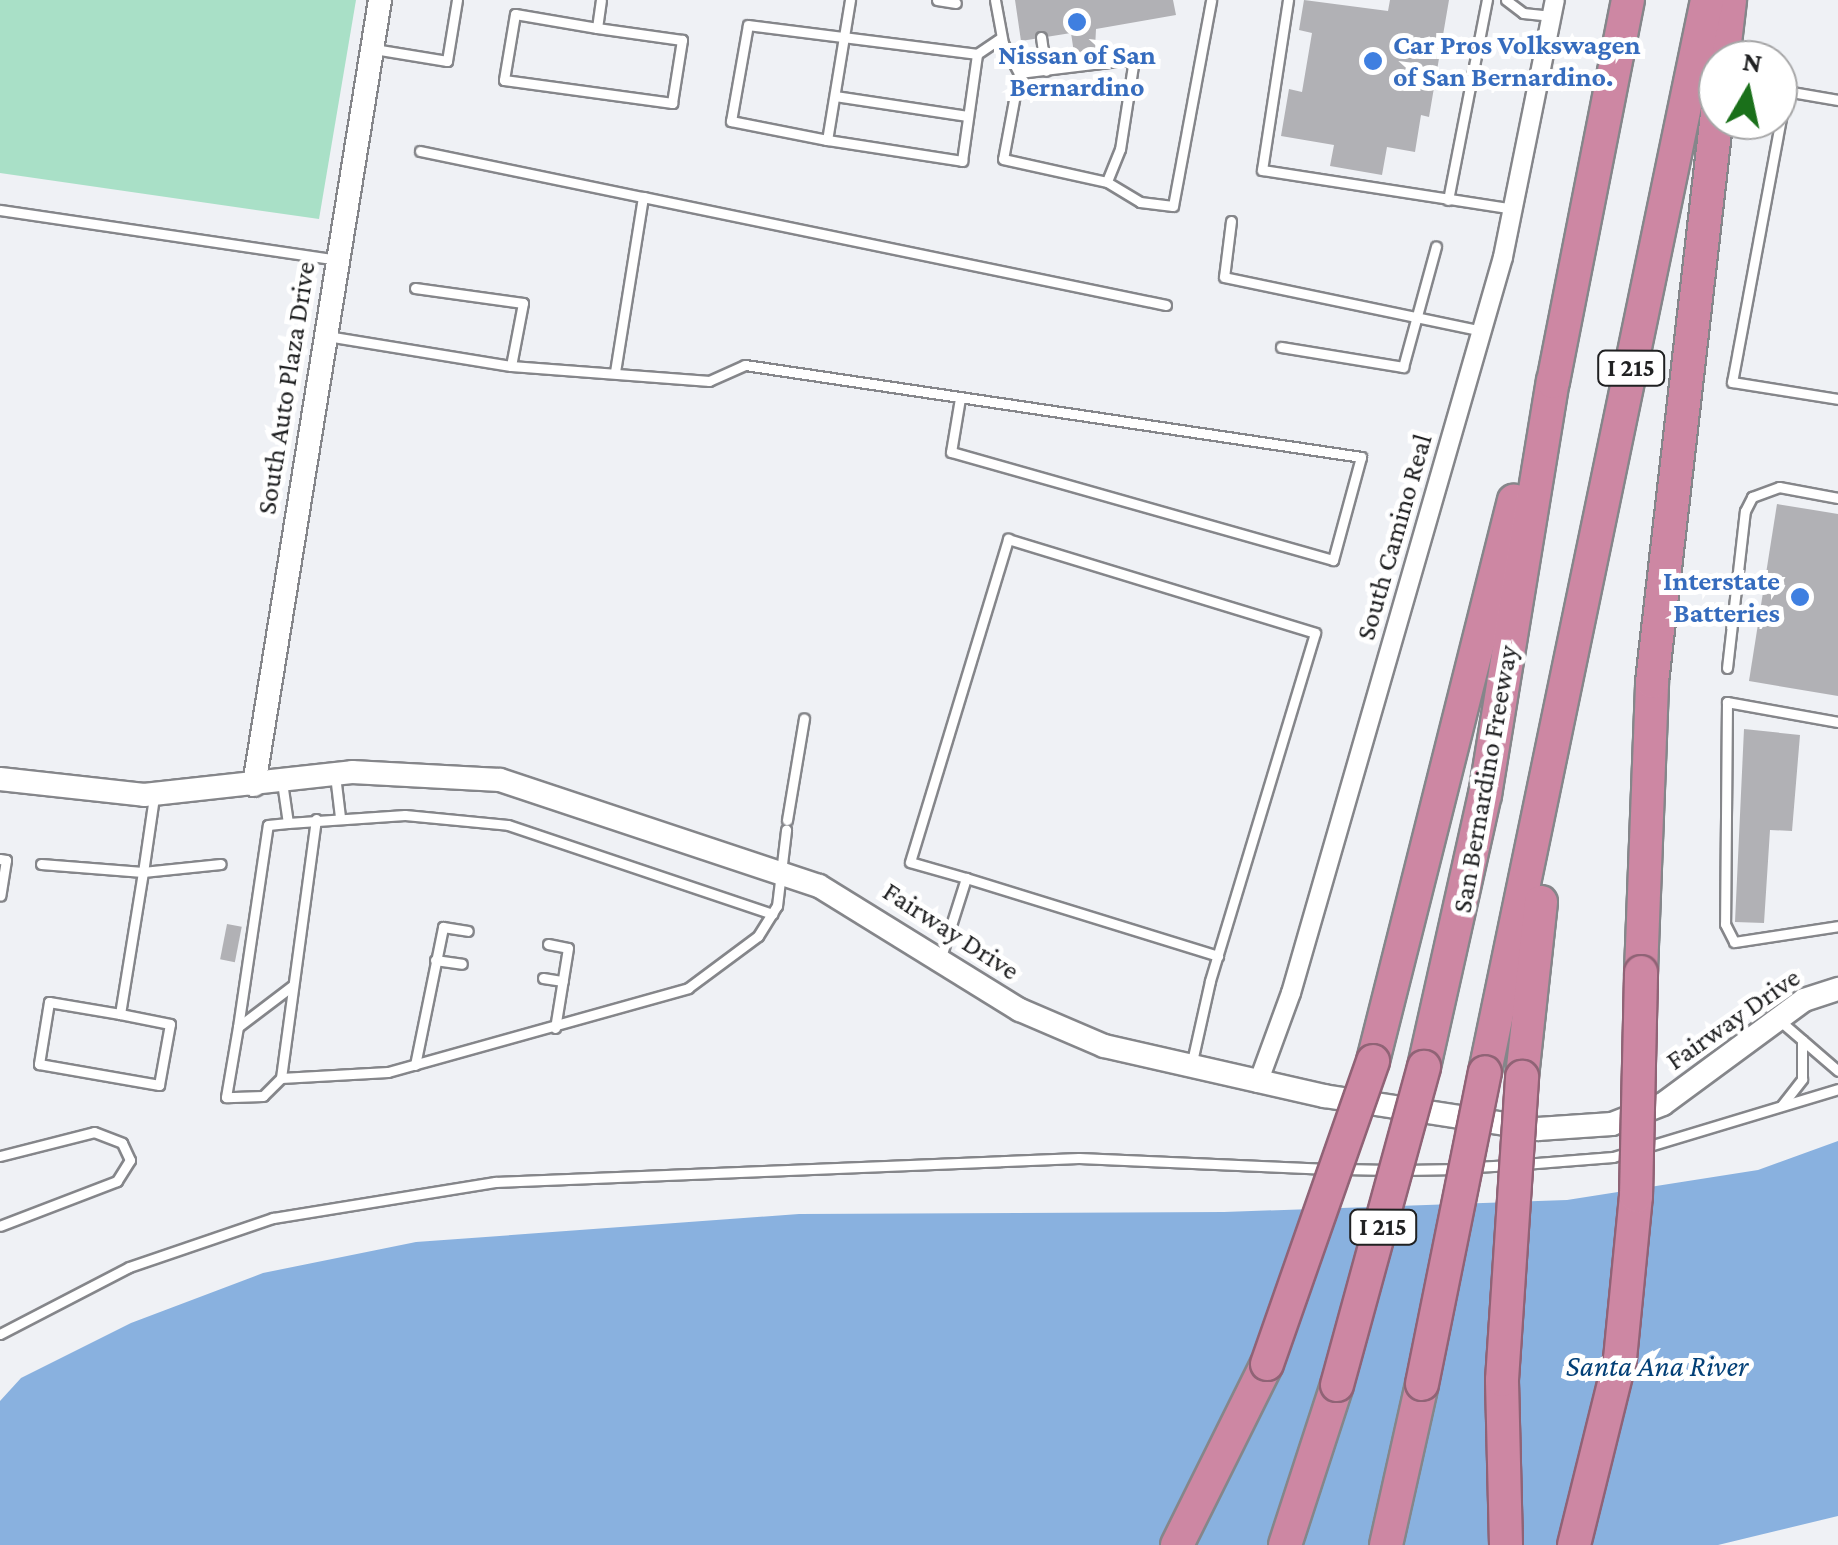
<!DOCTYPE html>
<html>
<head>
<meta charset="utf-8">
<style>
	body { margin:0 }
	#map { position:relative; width:1838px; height:1545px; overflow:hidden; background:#eff1f5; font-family:"Crimson Pro",serif }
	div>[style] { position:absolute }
	.green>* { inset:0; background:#a9e0c7 }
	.water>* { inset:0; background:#89b1df }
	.building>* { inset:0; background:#b1b1b5; transform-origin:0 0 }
	.roads { filter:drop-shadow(2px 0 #85868a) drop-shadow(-2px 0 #85868a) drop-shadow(0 2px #85868a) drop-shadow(0 -2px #85868a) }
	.service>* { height:9px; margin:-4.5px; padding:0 4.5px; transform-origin:4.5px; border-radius:4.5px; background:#fff }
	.minor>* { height:18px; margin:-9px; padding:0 9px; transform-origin:9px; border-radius:9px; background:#fff }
	.tertiary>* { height:22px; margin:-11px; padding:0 11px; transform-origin:11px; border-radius:11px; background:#fff }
	.motorway>* { height:32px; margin:-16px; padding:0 16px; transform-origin:16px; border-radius:16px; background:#cd87a3 }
	.bridges { filter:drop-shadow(2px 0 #906376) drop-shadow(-2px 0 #906376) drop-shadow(0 2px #906376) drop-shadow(0 -2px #906376) }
	.motorway-bridge>* { height:32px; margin:-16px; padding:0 16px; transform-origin:16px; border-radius:16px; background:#cd87a3 }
	.dots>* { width:28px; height:28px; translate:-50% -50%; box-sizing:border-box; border:5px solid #fff; border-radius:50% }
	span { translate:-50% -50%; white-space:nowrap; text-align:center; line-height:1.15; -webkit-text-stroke:10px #fff; paint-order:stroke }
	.shield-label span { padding:2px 8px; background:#fff; border:2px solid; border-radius:8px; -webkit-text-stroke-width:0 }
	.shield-label { font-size:25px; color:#202122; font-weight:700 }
	.shop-label { font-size:28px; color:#366cbe; font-weight:700 }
	.left { translate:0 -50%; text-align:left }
	.right { translate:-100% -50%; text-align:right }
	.street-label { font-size:28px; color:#202122 }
	.water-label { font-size:30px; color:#034077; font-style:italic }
	.north { position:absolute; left:1698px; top:40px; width:100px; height:100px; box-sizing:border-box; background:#fff; border:2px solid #a6a6a7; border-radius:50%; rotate:9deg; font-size:28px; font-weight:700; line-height:40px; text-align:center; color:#202122 }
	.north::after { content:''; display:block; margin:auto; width:35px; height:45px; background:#1a701a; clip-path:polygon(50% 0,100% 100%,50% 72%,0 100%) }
</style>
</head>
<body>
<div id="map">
	<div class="green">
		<i style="clip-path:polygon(0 0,356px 0,319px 219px,0 173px)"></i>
	</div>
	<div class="water">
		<i style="clip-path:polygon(1838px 1141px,1838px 1516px,1718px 1545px,0 1545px,0 1401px,21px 1378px,131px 1323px,263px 1273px,416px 1242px,799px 1214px,1224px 1212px,1567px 1200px,1758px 1170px)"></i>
	</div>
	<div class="building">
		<i style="clip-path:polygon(1015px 0,1173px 0,1176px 15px,1096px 29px,1095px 49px,1074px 53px,1071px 33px,1021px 41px)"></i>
		<i style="clip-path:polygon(1304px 0,1388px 11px,1390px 0,1449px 0,1429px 117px,1421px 115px,1415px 152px,1387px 147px,1382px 175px,1330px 166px,1334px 145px,1281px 136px,1289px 89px,1302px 92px,1312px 33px,1299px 30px)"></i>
		<i style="clip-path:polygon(1777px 504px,1838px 514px,1838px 696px,1749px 681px)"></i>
		<i style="clip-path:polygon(1744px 729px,1800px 735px,1792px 831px,1770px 830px,1764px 923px,1735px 922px)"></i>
		<i style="left:227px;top:924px;width:15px;height:36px;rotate:11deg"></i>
	</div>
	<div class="roads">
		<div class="service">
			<i style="left:850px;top:0;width:142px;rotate:99.3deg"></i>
			<i style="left:827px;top:140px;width:137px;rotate:8.8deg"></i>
			<i style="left:962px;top:161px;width:108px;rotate:-82deg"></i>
			<i style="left:977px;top:54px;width:29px;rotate:-34deg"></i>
			<i style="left:937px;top:0;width:19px;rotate:9deg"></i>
			<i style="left:995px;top:0;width:44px;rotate:79.5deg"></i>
			<i style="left:1003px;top:43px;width:34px;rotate:62deg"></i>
			<i style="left:1019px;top:73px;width:87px;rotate:100.5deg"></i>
			<i style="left:1003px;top:159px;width:107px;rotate:12.5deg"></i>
			<i style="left:1107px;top:182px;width:39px;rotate:31deg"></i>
			<i style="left:1140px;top:202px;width:33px;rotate:7deg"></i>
			<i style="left:1173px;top:206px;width:209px;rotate:-79.5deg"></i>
			<i style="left:1288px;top:0;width:172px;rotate:98.7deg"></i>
			<i style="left:1262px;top:170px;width:254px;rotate:8.8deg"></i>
			<i style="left:1506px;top:0;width:21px;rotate:37deg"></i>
			<i style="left:1523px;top:13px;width:29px;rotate:6deg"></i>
			<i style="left:597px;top:28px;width:83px;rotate:-170.3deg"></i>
			<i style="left:515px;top:14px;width:67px;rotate:99.5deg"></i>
			<i style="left:504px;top:80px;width:170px;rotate:7.8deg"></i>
			<i style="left:672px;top:103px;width:64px;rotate:-81deg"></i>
			<i style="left:682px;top:40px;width:86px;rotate:-172deg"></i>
			<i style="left:597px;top:28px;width:28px;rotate:-82deg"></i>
			<i style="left:1041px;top:37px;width:34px;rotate:82deg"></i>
			<i style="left:374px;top:49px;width:74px;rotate:9.3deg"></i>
			<i style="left:447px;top:61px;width:62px;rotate:-80.7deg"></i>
			<i style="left:1019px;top:73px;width:116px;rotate:-6.9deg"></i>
			<i style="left:1134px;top:59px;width:91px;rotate:98.8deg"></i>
			<i style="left:1120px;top:149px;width:35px;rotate:112deg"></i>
			<i style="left:835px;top:96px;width:134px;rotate:8.6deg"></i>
			<i style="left:1838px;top:100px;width:53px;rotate:-170.2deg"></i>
			<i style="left:1786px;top:91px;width:296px;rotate:100.5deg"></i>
			<i style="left:1732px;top:382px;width:107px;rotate:9.1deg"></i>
			<i style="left:827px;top:140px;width:98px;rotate:-168.8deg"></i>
			<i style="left:731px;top:121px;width:97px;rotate:-80deg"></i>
			<i style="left:748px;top:25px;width:231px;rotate:7.2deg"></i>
			<i style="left:420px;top:151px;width:228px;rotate:11.7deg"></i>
			<i style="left:643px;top:197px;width:177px;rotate:99.1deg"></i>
			<i style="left:643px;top:197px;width:534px;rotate:11.67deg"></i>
			<i style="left:1448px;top:200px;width:204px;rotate:-79deg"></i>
			<i style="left:0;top:210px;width:341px;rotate:8.4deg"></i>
			<i style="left:1231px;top:221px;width:56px;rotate:97.1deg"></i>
			<i style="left:1224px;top:277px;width:264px;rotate:11.8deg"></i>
			<i style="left:415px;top:288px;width:109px;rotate:7.9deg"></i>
			<i style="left:523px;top:303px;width:64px;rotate:100.8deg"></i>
			<i style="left:327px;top:336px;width:186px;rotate:9.3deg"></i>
			<i style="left:511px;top:366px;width:199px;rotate:4.3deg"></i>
			<i style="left:709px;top:381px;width:39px;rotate:-24deg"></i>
			<i style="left:745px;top:365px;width:623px;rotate:8.49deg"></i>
			<i style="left:1361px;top:457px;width:107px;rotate:105.2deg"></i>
			<i style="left:1333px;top:560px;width:397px;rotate:-164.2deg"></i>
			<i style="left:951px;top:452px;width:55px;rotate:-80.5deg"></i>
			<i style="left:1281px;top:347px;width:124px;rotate:9.3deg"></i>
			<i style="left:1403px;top:367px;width:125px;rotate:-74.7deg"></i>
			<i style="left:1727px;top:668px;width:158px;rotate:-83.5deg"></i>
			<i style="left:1745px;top:511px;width:16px;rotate:-63deg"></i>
			<i style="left:1752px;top:497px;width:29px;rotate:-20deg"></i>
			<i style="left:1779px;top:487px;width:60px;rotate:10.6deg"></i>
			<i style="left:1838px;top:722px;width:113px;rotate:-169.8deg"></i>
			<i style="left:1727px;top:702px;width:222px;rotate:90.5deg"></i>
			<i style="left:1725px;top:924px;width:20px;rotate:63deg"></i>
			<i style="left:1734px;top:942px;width:105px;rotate:-8.7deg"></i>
			<i style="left:335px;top:775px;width:42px;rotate:83.2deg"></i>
			<i style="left:282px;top:782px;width:41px;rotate:81.7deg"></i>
			<i style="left:288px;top:823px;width:117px;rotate:-3.9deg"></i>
			<i style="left:405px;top:815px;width:103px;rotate:5.5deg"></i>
			<i style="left:508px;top:825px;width:279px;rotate:18.6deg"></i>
			<i style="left:154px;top:797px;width:76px;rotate:98.3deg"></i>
			<i style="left:143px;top:872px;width:78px;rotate:-5.9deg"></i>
			<i style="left:316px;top:819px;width:261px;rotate:97.7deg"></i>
			<i style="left:281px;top:1078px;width:107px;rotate:-3.2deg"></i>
			<i style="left:388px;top:1072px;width:312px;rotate:-15.6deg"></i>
			<i style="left:688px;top:988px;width:87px;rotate:-36.6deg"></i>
			<i style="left:758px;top:936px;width:36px;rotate:-58deg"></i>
			<i style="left:777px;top:906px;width:77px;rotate:-83.2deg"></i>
			<i style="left:787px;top:820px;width:103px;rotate:-80.5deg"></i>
			<i style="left:0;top:859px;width:6px;rotate:9deg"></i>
			<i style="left:6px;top:860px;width:36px;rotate:99deg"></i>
			<i style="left:41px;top:864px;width:102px;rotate:4.5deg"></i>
			<i style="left:143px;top:872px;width:144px;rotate:99.2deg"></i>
			<i style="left:120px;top:1014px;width:72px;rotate:-170.4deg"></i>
			<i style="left:49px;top:1002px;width:63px;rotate:99.2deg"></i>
			<i style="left:39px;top:1064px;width:122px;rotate:9.9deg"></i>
			<i style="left:159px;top:1085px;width:62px;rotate:-79.8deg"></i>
			<i style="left:170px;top:1024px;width:51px;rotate:-168.7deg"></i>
			<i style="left:966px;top:878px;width:264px;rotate:17.2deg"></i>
			<i style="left:548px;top:944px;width:20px;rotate:11deg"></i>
			<i style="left:568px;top:948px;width:81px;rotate:99.2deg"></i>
			<i style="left:941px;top:957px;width:83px;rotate:-72.4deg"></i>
			<i style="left:966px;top:878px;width:58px;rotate:-164.1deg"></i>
			<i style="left:910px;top:862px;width:338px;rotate:-73.1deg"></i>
			<i style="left:1008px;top:539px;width:321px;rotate:17deg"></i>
			<i style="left:1315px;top:633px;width:363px;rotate:106.8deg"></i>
			<i style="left:1210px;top:981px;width:87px;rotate:102.6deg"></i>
			<i style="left:435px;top:960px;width:27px;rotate:8deg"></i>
			<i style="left:543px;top:978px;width:20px;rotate:9deg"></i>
			<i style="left:1779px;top:1020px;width:78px;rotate:40.8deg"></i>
			<i style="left:238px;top:1027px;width:204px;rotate:-81.6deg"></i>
			<i style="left:268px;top:825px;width:20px;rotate:-6deg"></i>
			<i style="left:415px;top:1065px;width:141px;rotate:-78.5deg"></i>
			<i style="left:443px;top:927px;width:25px;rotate:9deg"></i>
			<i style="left:281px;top:1078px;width:25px;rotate:135deg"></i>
			<i style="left:263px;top:1096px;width:37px;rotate:178deg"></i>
			<i style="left:226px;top:1097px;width:71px;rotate:-80.3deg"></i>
			<i style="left:238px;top:1027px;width:68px;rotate:-37.2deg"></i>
			<i style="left:1782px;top:1105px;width:33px;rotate:-52deg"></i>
			<i style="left:1802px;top:1079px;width:39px;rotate:-90deg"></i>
			<i style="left:0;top:1156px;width:97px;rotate:-14.3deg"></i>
			<i style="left:94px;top:1132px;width:30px;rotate:21deg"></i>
			<i style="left:122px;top:1143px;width:19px;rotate:65deg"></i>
			<i style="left:130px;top:1160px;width:25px;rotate:122deg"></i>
			<i style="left:117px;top:1181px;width:125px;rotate:159deg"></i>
			<i style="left:1524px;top:1164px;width:89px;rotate:-4.5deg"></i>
			<i style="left:1613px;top:1157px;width:235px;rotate:-16.8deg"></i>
			<i style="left:1474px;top:1167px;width:34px;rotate:-3deg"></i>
			<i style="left:1344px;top:1169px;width:45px;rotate:1.3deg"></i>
			<i style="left:1404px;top:1170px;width:55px;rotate:-1deg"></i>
			<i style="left:0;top:1334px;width:145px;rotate:-27.4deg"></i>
			<i style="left:129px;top:1267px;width:152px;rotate:-18.8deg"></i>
			<i style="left:273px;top:1218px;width:225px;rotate:-9.2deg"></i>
			<i style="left:495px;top:1182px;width:584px;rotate:-2.35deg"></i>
			<i style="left:1079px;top:1158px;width:250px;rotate:2.5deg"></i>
		</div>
		<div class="minor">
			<i style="left:1258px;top:1083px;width:96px;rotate:-69.9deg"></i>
			<i style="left:1291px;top:993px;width:766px;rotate:-73.93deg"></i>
			<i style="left:1503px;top:257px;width:262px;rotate:-78.6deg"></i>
		</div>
		<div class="tertiary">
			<i style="left:0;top:779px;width:145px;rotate:6.3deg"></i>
			<i style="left:144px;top:795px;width:209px;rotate:-6.3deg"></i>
			<i style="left:352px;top:772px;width:148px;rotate:3.1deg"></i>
			<i style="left:500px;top:780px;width:336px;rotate:18.4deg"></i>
			<i style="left:819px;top:886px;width:236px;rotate:31.7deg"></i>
			<i style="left:1020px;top:1010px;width:91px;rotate:23.2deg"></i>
			<i style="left:1104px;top:1046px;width:226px;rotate:12.8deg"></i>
			<i style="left:1324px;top:1096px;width:217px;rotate:8.8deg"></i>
			<i style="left:1538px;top:1129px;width:74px;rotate:-3.9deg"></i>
			<i style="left:1612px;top:1124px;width:55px;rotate:-21.4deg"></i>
			<i style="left:1663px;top:1104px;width:175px;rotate:-36.4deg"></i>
			<i style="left:1804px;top:1000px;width:36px;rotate:-18deg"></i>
			<i style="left:254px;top:785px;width:795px;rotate:-80.88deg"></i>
		</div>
		<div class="motorway">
			<i style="left:1723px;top:60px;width:60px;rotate:-83.3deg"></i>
			<i style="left:1641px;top:972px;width:290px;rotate:-87.8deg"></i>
			<i style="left:1652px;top:682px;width:581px;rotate:-83.47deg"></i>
			<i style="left:1373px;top:1061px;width:578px;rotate:-75.89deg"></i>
			<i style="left:1424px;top:1067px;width:279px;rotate:-77.4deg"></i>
			<i style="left:1485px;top:795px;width:419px;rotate:-80.7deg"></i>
			<i style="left:1553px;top:382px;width:389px;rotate:-78.9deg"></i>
			<i style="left:1485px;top:1072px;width:1095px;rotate:-78.3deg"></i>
			<i style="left:1522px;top:1077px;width:176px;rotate:-83.8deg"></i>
			<i style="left:1177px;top:1545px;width:202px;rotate:-63.6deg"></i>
			<i style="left:1285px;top:1545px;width:168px;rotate:-72deg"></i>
			<i style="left:1386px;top:1545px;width:165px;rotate:-77.4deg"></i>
		</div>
	</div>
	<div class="bridges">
		<div class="motorway-bridge">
			<i style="left:1267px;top:1364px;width:321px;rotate:-70.7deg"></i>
			<i style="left:1422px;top:1384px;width:318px;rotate:-78.6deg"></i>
			<i style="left:1337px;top:1385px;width:330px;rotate:-74.7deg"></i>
			<i style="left:1506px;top:1545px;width:165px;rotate:-91.4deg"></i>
			<i style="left:1502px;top:1380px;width:304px;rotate:-86.2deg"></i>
			<i style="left:1574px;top:1545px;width:192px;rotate:-76.1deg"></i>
			<i style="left:1620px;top:1359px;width:164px;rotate:-84.4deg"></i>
			<i style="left:1636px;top:1196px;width:224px;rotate:-88.7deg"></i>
		</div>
	</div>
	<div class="dots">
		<i style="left:1077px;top:22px;background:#3f7fe0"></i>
		<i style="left:1373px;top:61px;background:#3f7fe0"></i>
		<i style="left:1800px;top:597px;background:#3f7fe0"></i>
	</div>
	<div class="shield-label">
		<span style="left:1631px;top:368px">I 215</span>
		<span style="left:1383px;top:1227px">I 215</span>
	</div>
	<div class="shop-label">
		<span class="left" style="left:1393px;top:61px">Car Pros Volkswagen<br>of San Bernardino.</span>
		<span style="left:1077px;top:71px">Nissan of San<br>Bernardino</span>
		<span class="right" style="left:1780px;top:597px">Interstate<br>Batteries</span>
	</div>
	<div class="street-label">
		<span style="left:286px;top:388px;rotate:-81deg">South Auto Plaza Drive</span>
		<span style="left:1394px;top:537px;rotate:-74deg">South Camino Real</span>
		<span style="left:1485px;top:779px;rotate:-80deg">San Bernardino Freeway</span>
		<span style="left:951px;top:931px;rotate:33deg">Fairway Drive</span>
		<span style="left:1733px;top:1019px;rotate:-35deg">Fairway Drive</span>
	</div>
	<div class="water-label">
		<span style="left:1657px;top:1366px">Santa Ana River</span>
	</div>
	<div class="north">N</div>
</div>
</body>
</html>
